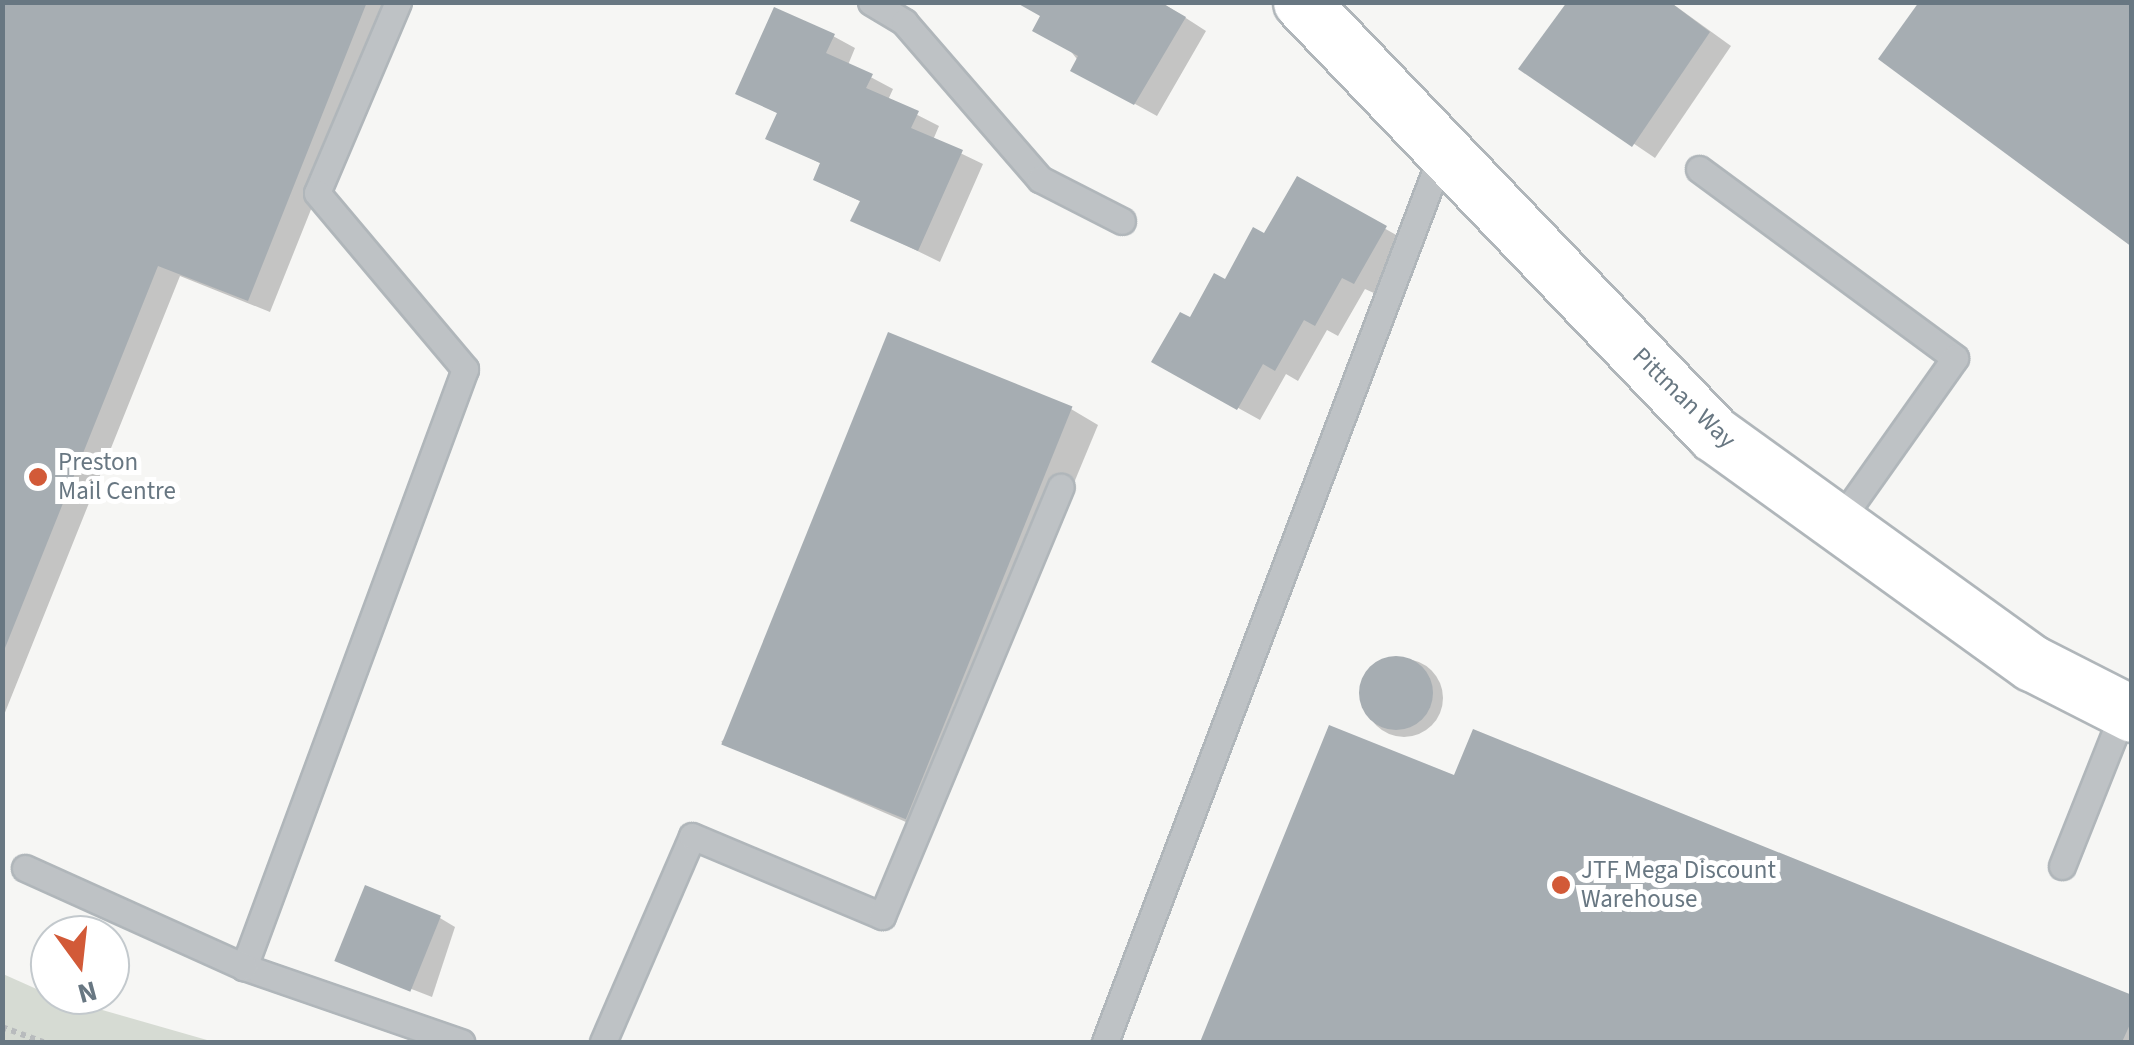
<!DOCTYPE html>
<html>
<head>
<meta charset="utf-8">
<style>
	body { margin:0 }
	#map { position:relative; width:2134px; height:1045px; overflow:hidden; background:#f6f6f4; font-family:"Source Sans 3",sans-serif }
	div>[style] { position:absolute }
	.green>* { inset:0; background:#d6dbd3 }
	.shadow>* { inset:0; background:#0003 }
	.round { border-radius:50% }
	.building>* { inset:0; background:#a6adb2; transform-origin:0 0 }
	.path>* { height:6px; margin-top:-3px; transform-origin:0; background:repeating-linear-gradient(90deg,#b8bbbd 0 5px,transparent 0 10px) }
	.roads { filter:drop-shadow(2px 0 #b0b6ba) drop-shadow(-2px 0 #b0b6ba) drop-shadow(0 2px #b0b6ba) drop-shadow(0 -2px #b0b6ba) }
	.lane>* { height:25px; margin:-12.5px; padding:0 12.5px; transform-origin:12.5px; border-radius:12.5px; background:#bec2c5 }
	.secondary>* { height:55px; margin:-27.5px; padding:0 27.5px; transform-origin:27.5px; border-radius:27.5px; background:#fff }
	.dots>* { width:28px; height:28px; translate:-50% -50%; box-sizing:border-box; border:5px solid #fff; border-radius:50% }
	span { translate:-50% -50%; white-space:nowrap; text-align:center; line-height:1.15; -webkit-text-stroke:10px #fff; paint-order:stroke }
	.street-label { font-size:25px; color:#687782 }
	.poi-label { font-size:25px; color:#687782 }
	.left { translate:0 -50%; text-align:left }
	.frame { position:absolute; inset:0; border:5px solid #687782; pointer-events:none }
	.north { position:absolute; left:30px; top:915px; width:100px; height:100px; box-sizing:border-box; background:#fff; border:2px solid #c3c9cd; border-radius:50%; rotate:165deg; font-size:28px; font-weight:700; line-height:40px; text-align:center; color:#687782 }
	.north::after { content:''; display:block; margin:auto; width:35px; height:45px; background:#d25a38; clip-path:polygon(50% 0,100% 100%,50% 72%,0 100%) }
</style>
</head>
<body>
<div id="map">
	<div class="green">
		<i style="clip-path:polygon(3px 974px,50px 995px,214px 1042px,3px 1042px)"></i>
	</div>
	<div class="shadow">
		<i style="clip-path:polygon(2px 2px,394px 2px,270px 312px,180px 276px,2px 720px)"></i>
		<i style="clip-path:polygon(1019px 2px,1161px 2px,1206px 31px,1157px 116px,1095px 82px,1043px 16px)"></i>
		<i style="clip-path:polygon(1670px 2px,1731px 46px,1655px 158px,1522px 68px)"></i>
		<i style="clip-path:polygon(833px 36px,855px 48px,848px 65px,893px 89px,888px 100px,939px 126px,933px 140px,983px 164px,940px 262px,854px 220px,862px 202px,838px 191px,822px 164px,769px 138px,779px 114px,738px 93px)"></i>
		<i style="clip-path:polygon(1298px 180px,1407px 241px,1376px 294px,1365px 289px,1338px 336px,1327px 330px,1298px 381px,1286px 374px,1260px 420px,1155px 362px,1265px 237px)"></i>
		<i style="clip-path:polygon(1071px 409px,1098px 425px,929px 832px,721px 742px)"></i>
		<i class="round" style="left:1365px;top:659px;width:78px;height:78px"></i>
		<i style="clip-path:polygon(1331px 728px,1456px 778px,2132px 998px,2132px 1042px,1202px 1042px)"></i>
		<i style="clip-path:polygon(440px 918px,455px 927px,432px 997px,337px 960px)"></i>
	</div>
	<div class="building">
		<i style="clip-path:polygon(2px 2px,367px 2px,248px 301px,158px 266px,3px 653px)"></i>
		<i style="clip-path:polygon(1015px 2px,1160px 2px,1186px 17px,1134px 105px,1070px 71px,1078px 56px,1032px 31px,1040px 16px)"></i>
		<i style="clip-path:polygon(1567px 2px,1670px 2px,1710px 32px,1632px 147px,1518px 69px)"></i>
		<i style="clip-path:polygon(1919px 2px,2132px 2px,2132px 247px,1878px 59px)"></i>
		<i style="clip-path:polygon(774px 7px,835px 34px,826px 53px,873px 74px,866px 88px,919px 111px,911px 128px,963px 150px,918px 251px,850px 221px,860px 201px,813px 180px,820px 163px,765px 139px,777px 113px,735px 94px)"></i>
		<i style="clip-path:polygon(1297px 176px,1387px 226px,1354px 284px,1342px 278px,1315px 326px,1304px 320px,1275px 371px,1263px 364px,1237px 410px,1151px 362px,1180px 312px,1190px 317px,1214px 273px,1225px 279px,1253px 227px,1264px 233px)"></i>
		<i style="left:888px;top:332px;width:199px;height:445px;rotate:22deg"></i>
		<i class="round" style="left:1359px;top:656px;width:74px;height:74px"></i>
		<i style="clip-path:polygon(1329px 725px,1454px 775px,1473px 729px,2132px 995px,2132px 1020px,2122px 1042px,1200px 1042px)"></i>
		<i style="left:365px;top:885px;width:82px;height:82px;rotate:22deg"></i>
	</div>
	<div class="path">
		<i style="left:2px;top:1027px;width:44px;rotate:20.1deg"></i>
	</div>
	<div class="roads">
		<div class="lane">
			<i style="left:398px;top:2px;width:207px;rotate:113deg"></i>
			<i style="left:317px;top:193px;width:230px;rotate:49.9deg"></i>
			<i style="left:465px;top:369px;width:638px;rotate:110.28deg"></i>
			<i style="left:244px;top:967px;width:230px;rotate:19.1deg"></i>
			<i style="left:871px;top:2px;width:39px;rotate:31deg"></i>
			<i style="left:904px;top:22px;width:208px;rotate:49.1deg"></i>
			<i style="left:1040px;top:179px;width:92px;rotate:27.1deg"></i>
			<i style="left:1699px;top:169px;width:318px;rotate:36.4deg"></i>
			<i style="left:1955px;top:358px;width:202px;rotate:125.3deg"></i>
			<i style="left:2062px;top:866px;width:168px;rotate:-68.3deg"></i>
			<i style="left:25px;top:868px;width:240px;rotate:24.3deg"></i>
			<i style="left:603px;top:1042px;width:224px;rotate:-66.6deg"></i>
			<i style="left:692px;top:836px;width:206px;rotate:22.8deg"></i>
			<i style="left:882px;top:916px;width:465px;rotate:-67.4deg"></i>
			<i style="left:1105px;top:1042px;width:953px;rotate:-69.23deg"></i>
		</div>
		<div class="secondary">
			<i style="left:1301px;top:2px;width:598px;rotate:46.29deg"></i>
			<i style="left:1714px;top:434px;width:392px;rotate:35.8deg"></i>
			<i style="left:2032px;top:663px;width:112px;rotate:27deg"></i>
		</div>
	</div>
	<div class="dots">
		<i style="left:38px;top:477px;background:#d25a38"></i>
		<i style="left:1561px;top:885px;background:#d25a38"></i>
	</div>
	<div class="street-label">
		<span style="left:1684px;top:398px;rotate:44deg">Pittman Way</span>
	</div>
	<div class="poi-label">
		<span class="left" style="left:58px;top:477px">Preston<br>Mail Centre</span>
		<span class="left" style="left:1581px;top:885px">JTF Mega Discount<br>Warehouse</span>
	</div>
	<div class="frame"></div>
	<div class="north">N</div>
</div>
</body>
</html>
